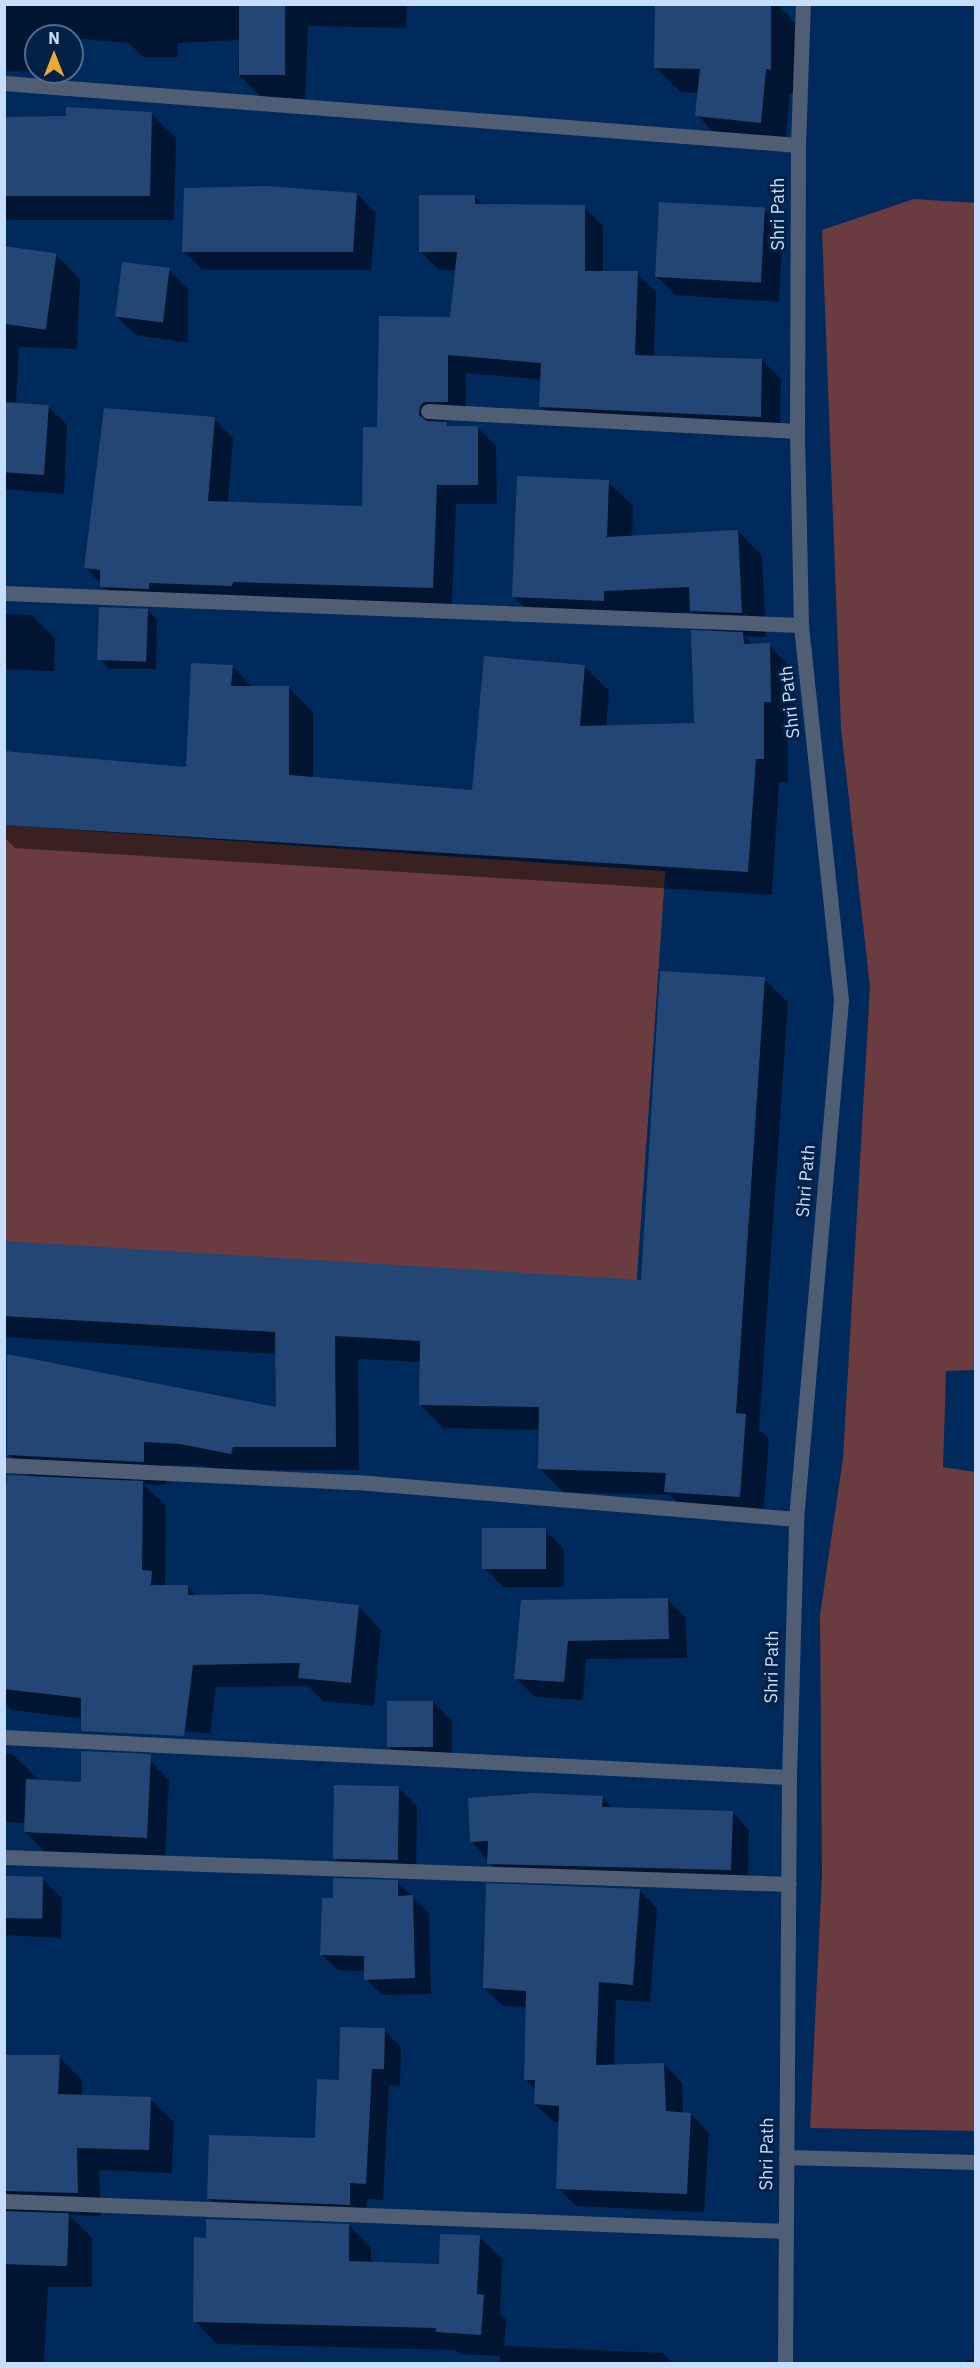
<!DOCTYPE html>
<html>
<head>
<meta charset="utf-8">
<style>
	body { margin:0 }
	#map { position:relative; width:980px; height:2368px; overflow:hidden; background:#00295c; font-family:"IBM Plex Sans",sans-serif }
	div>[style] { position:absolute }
	.green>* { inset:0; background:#6b3c3f; transform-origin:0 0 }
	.shadow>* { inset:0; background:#0007 }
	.building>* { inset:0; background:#244674; transform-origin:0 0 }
	.street>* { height:15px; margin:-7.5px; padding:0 7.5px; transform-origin:7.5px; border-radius:7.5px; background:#4f5e74 }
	span { translate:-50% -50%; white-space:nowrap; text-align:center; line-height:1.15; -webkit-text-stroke:6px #032047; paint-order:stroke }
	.street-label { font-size:18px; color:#c6ddfd }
	.frame { position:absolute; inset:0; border:6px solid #c6ddfd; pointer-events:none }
	.north { position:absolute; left:24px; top:24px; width:60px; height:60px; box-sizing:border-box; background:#032047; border:2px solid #516c90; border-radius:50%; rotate:0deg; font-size:16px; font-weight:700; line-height:24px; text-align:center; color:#c6ddfd }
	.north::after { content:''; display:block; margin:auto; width:21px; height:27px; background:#eba939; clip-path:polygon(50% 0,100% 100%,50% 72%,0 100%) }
</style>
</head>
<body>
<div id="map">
	<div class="green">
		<i style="clip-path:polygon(914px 199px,976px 203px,976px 1370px,946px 1371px,943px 1467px,975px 1472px,975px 2131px,810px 2128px,822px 1875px,820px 1615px,843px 1458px,870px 987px,841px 728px,822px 230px)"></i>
		<i style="left:4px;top:825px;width:663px;height:416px;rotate:4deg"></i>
	</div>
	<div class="shadow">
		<i style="clip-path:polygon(4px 4px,407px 4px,406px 28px,308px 26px,305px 99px,261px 97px,238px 74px,239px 40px,178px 43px,178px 57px,143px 57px,129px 43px,40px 35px,36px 36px,36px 72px,38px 72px,4px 71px)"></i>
		<i style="clip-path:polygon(656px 4px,777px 4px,796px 24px,795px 94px,790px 94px,785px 147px,721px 140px,697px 115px,699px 93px,680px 92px,655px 67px)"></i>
		<i style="clip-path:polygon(151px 114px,176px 138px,174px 220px,4px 220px,4px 118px)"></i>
		<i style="clip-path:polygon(357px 194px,376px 213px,371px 270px,202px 270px,183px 251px)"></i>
		<i style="clip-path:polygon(475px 197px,484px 206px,584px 207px,603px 226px,603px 272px,637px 273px,656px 292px,654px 357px,762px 360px,781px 379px,780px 436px,560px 426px,541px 407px,542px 380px,466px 373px,466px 421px,444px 420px,451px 428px,477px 427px,496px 446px,497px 504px,456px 504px,452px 607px,167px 601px,167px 607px,120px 605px,86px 568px,214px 419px,233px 438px,228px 503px,364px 507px,378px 428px,451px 319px,456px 270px,439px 270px,420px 251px)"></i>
		<i style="clip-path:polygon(764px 210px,783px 229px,779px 302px,675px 295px,656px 276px)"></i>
		<i style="clip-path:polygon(4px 248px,56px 255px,80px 279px,77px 349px,19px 347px,16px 404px,48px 406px,67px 425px,64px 494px,4px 489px)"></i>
		<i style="clip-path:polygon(169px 270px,188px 289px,188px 343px,136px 335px,117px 317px)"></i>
		<i style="clip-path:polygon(608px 482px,633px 506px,632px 537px,738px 531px,762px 556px,766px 637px,744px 636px,754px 645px,769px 645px,793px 669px,795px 725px,788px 725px,788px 782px,779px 782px,772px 895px,15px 848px,4px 837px,4px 753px,187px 769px,232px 666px,253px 688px,289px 688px,313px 712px,313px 779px,473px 792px,585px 667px,609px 691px,606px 727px,695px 724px,714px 633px,693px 612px,538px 621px,513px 596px)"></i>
		<i style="clip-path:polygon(148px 610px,157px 620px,156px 669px,109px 669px,100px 659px)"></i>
		<i style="clip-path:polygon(4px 614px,32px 615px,55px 639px,54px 671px,4px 669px)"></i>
		<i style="clip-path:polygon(764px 979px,788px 1002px,759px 1429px,769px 1439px,763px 1520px,689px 1515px,670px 1495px,563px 1492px,539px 1468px,540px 1430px,443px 1428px,420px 1405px,421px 1362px,358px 1359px,359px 1470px,256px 1470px,254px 1476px,204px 1466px,167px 1465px,166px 1485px,143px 1484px,166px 1506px,165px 1586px,187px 1586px,198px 1597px,358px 1606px,381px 1630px,374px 1706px,323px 1701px,308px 1686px,216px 1687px,210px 1734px,12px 1710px,4px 1702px,4px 1485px,31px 1478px,9px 1455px,277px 1409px,277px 1354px,4px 1337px,4px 1243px,642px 1282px)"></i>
		<i style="clip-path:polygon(545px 1530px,564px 1549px,564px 1587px,503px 1587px,484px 1568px)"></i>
		<i style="clip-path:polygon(667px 1599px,686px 1618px,687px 1658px,586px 1659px,583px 1700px,535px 1697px,516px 1678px,522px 1602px)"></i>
		<i style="clip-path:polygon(433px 1702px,452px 1721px,452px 1767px,407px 1765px,388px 1746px)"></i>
		<i style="clip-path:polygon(4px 1753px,12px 1754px,36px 1777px,35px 1781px,82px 1783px,150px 1761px,169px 1780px,165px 1856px,44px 1851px,25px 1832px,26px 1823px,4px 1822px)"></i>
		<i style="clip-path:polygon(398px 1787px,417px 1806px,416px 1879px,353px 1877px,334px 1858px)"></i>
		<i style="clip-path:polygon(602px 1797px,614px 1809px,732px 1812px,749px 1830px,748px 1886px,506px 1881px,472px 1842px)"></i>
		<i style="clip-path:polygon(4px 1877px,43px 1879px,62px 1898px,61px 1938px,4px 1935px)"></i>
		<i style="clip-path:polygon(397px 1882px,429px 1913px,431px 1994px,382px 1995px,366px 1979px,366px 1971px,338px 1970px,321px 1954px,334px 1899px)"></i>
		<i style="clip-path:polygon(639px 1890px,657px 1908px,650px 2002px,616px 2000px,614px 2066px,664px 2064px,682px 2083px,683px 2114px,691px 2114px,709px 2133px,704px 2212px,576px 2206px,558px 2188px,560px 2122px,554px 2122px,535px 2104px,536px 2090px,525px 2079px,527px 2007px,503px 2006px,484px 1988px)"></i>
		<i style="clip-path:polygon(384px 2030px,401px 2047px,400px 2086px,389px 2085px,383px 2200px,367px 2199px,366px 2221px,226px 2216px,209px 2198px,316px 2140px,341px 2082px)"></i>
		<i style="clip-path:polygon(4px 2055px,59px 2057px,82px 2080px,82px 2096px,150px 2099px,174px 2122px,172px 2173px,99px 2170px,101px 2216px,69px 2215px,92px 2238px,92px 2287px,48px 2287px,44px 2364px,4px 2364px)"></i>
		<i style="clip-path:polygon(349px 2225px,371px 2248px,371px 2263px,441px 2266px,479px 2237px,502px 2259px,500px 2313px,506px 2319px,504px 2346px,663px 2353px,674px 2364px,500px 2364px,500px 2356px,460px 2354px,456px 2350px,217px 2344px,195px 2321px,207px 2239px)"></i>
		<i style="clip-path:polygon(976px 2306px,976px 2364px,966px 2364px,967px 2360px,973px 2361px)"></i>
	</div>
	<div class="building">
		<i style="left:239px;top:4px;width:46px;height:71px"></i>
		<i style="clip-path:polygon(655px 4px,771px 4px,771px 70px,766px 69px,761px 123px,695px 116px,700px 69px,654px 68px)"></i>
		<i style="clip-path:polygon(66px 107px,152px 112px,150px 196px,4px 196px,4px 117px,66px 116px)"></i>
		<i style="clip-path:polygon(266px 186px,357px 193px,353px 252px,182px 252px,184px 188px)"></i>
		<i style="clip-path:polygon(419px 195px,475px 195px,475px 204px,585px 205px,585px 271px,638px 271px,635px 355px,762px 359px,761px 417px,539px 407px,541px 363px,448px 355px,448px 402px,424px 402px,420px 406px,419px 415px,427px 421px,447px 422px,447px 426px,478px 426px,478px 485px,437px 485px,433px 588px,233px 582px,232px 586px,149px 583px,149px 589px,100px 587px,100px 570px,84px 568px,104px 408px,215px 417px,208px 501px,362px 506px,363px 427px,377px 427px,379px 316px,450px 317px,457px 252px,419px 252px)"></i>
		<i style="left:659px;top:202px;width:106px;height:75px;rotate:3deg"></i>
		<i style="left:4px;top:246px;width:53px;height:77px;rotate:8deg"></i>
		<i style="left:122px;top:262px;width:48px;height:55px;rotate:7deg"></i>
		<i style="left:4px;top:402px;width:45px;height:70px;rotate:4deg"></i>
		<i style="clip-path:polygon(517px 476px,609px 480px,607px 537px,738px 530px,742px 613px,690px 611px,689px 587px,604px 591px,604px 601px,512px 597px)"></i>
		<i style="left:99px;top:607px;width:49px;height:53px;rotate:2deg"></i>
		<i style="clip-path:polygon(691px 630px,743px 632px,744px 644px,770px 643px,771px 702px,764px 702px,764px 759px,756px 759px,748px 872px,4px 825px,4px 751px,186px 767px,191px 663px,233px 665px,231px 686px,289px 686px,289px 775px,472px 790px,484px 656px,585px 665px,580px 726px,694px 723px)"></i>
		<i style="clip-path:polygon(660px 971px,765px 977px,736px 1413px,746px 1414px,740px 1497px,664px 1492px,666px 1473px,538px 1469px,539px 1407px,419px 1405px,420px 1341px,335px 1336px,336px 1447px,233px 1447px,231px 1454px,180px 1444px,144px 1442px,144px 1462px,7px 1455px,7px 1354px,276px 1407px,275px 1332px,4px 1316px,4px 1241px,641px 1280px)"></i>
		<i style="clip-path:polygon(7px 1475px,143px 1481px,142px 1570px,152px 1571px,151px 1585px,188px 1585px,188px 1595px,259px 1594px,359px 1605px,351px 1683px,298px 1678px,300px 1663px,193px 1665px,184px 1736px,81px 1731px,81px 1698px,4px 1689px,4px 1484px,7px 1484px)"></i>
		<i style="left:482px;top:1528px;width:64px;height:41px"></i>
		<i style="clip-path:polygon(668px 1598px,669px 1639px,568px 1641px,564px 1682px,514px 1679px,521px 1600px)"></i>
		<i style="left:387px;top:1701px;width:46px;height:46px"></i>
		<i style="clip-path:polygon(81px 1751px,151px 1754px,147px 1838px,24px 1832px,26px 1779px,81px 1782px)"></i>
		<i style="left:334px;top:1785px;width:65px;height:74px;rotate:1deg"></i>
		<i style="clip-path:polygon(534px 1793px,603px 1796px,602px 1807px,733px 1811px,731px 1870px,487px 1864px,488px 1841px,470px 1842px,468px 1798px)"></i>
		<i style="left:4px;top:1876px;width:39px;height:42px;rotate:1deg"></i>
		<i style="clip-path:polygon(333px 1878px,398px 1880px,398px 1896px,413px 1895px,415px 1978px,364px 1980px,364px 1956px,320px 1955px,322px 1898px,333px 1898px)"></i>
		<i style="clip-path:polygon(486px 1883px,640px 1889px,633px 1985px,599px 1982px,596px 2065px,664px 2063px,666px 2111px,691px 2113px,687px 2194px,556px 2189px,559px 2106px,534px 2104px,535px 2080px,524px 2080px,526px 1991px,483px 1988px)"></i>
		<i style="clip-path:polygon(340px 2027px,385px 2028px,384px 2069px,372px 2069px,366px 2184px,350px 2183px,350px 2205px,207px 2199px,209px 2135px,315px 2138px,317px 2079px,339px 2080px)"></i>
		<i style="clip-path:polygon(4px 2055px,60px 2055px,58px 2094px,151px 2097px,149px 2150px,77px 2148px,78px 2193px,4px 2191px)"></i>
		<i style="left:4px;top:2211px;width:65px;height:53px;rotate:2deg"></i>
		<i style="clip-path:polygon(206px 2219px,349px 2224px,349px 2261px,439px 2264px,440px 2234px,480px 2235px,477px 2294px,484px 2295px,481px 2335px,436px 2332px,436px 2328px,193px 2322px,194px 2237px,206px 2238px)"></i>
	</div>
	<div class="street">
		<i style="left:4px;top:83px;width:796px;rotate:4.46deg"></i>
		<i style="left:428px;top:411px;width:370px;rotate:3.1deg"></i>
		<i style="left:4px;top:593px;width:798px;rotate:2.3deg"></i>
		<i style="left:4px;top:1465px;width:353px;rotate:2.8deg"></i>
		<i style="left:357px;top:1482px;width:441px;rotate:4.8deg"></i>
		<i style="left:4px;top:1737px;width:786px;rotate:2.92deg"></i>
		<i style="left:4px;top:1857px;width:785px;rotate:1.97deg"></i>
		<i style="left:786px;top:2157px;width:190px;rotate:1.5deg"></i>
		<i style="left:4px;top:2201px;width:782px;rotate:2.2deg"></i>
		<i style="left:785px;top:2364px;width:587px;rotate:-89.61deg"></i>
		<i style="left:789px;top:1777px;width:258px;rotate:-88.4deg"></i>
		<i style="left:796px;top:1519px;width:521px;rotate:-85.04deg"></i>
		<i style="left:841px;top:1000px;width:377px;rotate:-96.1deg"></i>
		<i style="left:801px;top:625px;width:194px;rotate:-91.2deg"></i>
		<i style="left:797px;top:431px;width:286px;rotate:-89.8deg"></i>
		<i style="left:798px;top:145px;width:141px;rotate:-88deg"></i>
	</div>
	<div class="street-label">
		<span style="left:778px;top:214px;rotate:-90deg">Shri Path</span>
		<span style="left:790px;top:702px;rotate:-96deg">Shri Path</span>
		<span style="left:806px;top:1181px;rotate:-85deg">Shri Path</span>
		<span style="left:772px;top:1667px;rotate:-89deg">Shri Path</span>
		<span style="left:767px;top:2154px;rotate:-89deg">Shri Path</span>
	</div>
	<div class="frame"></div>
	<div class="north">N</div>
</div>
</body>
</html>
